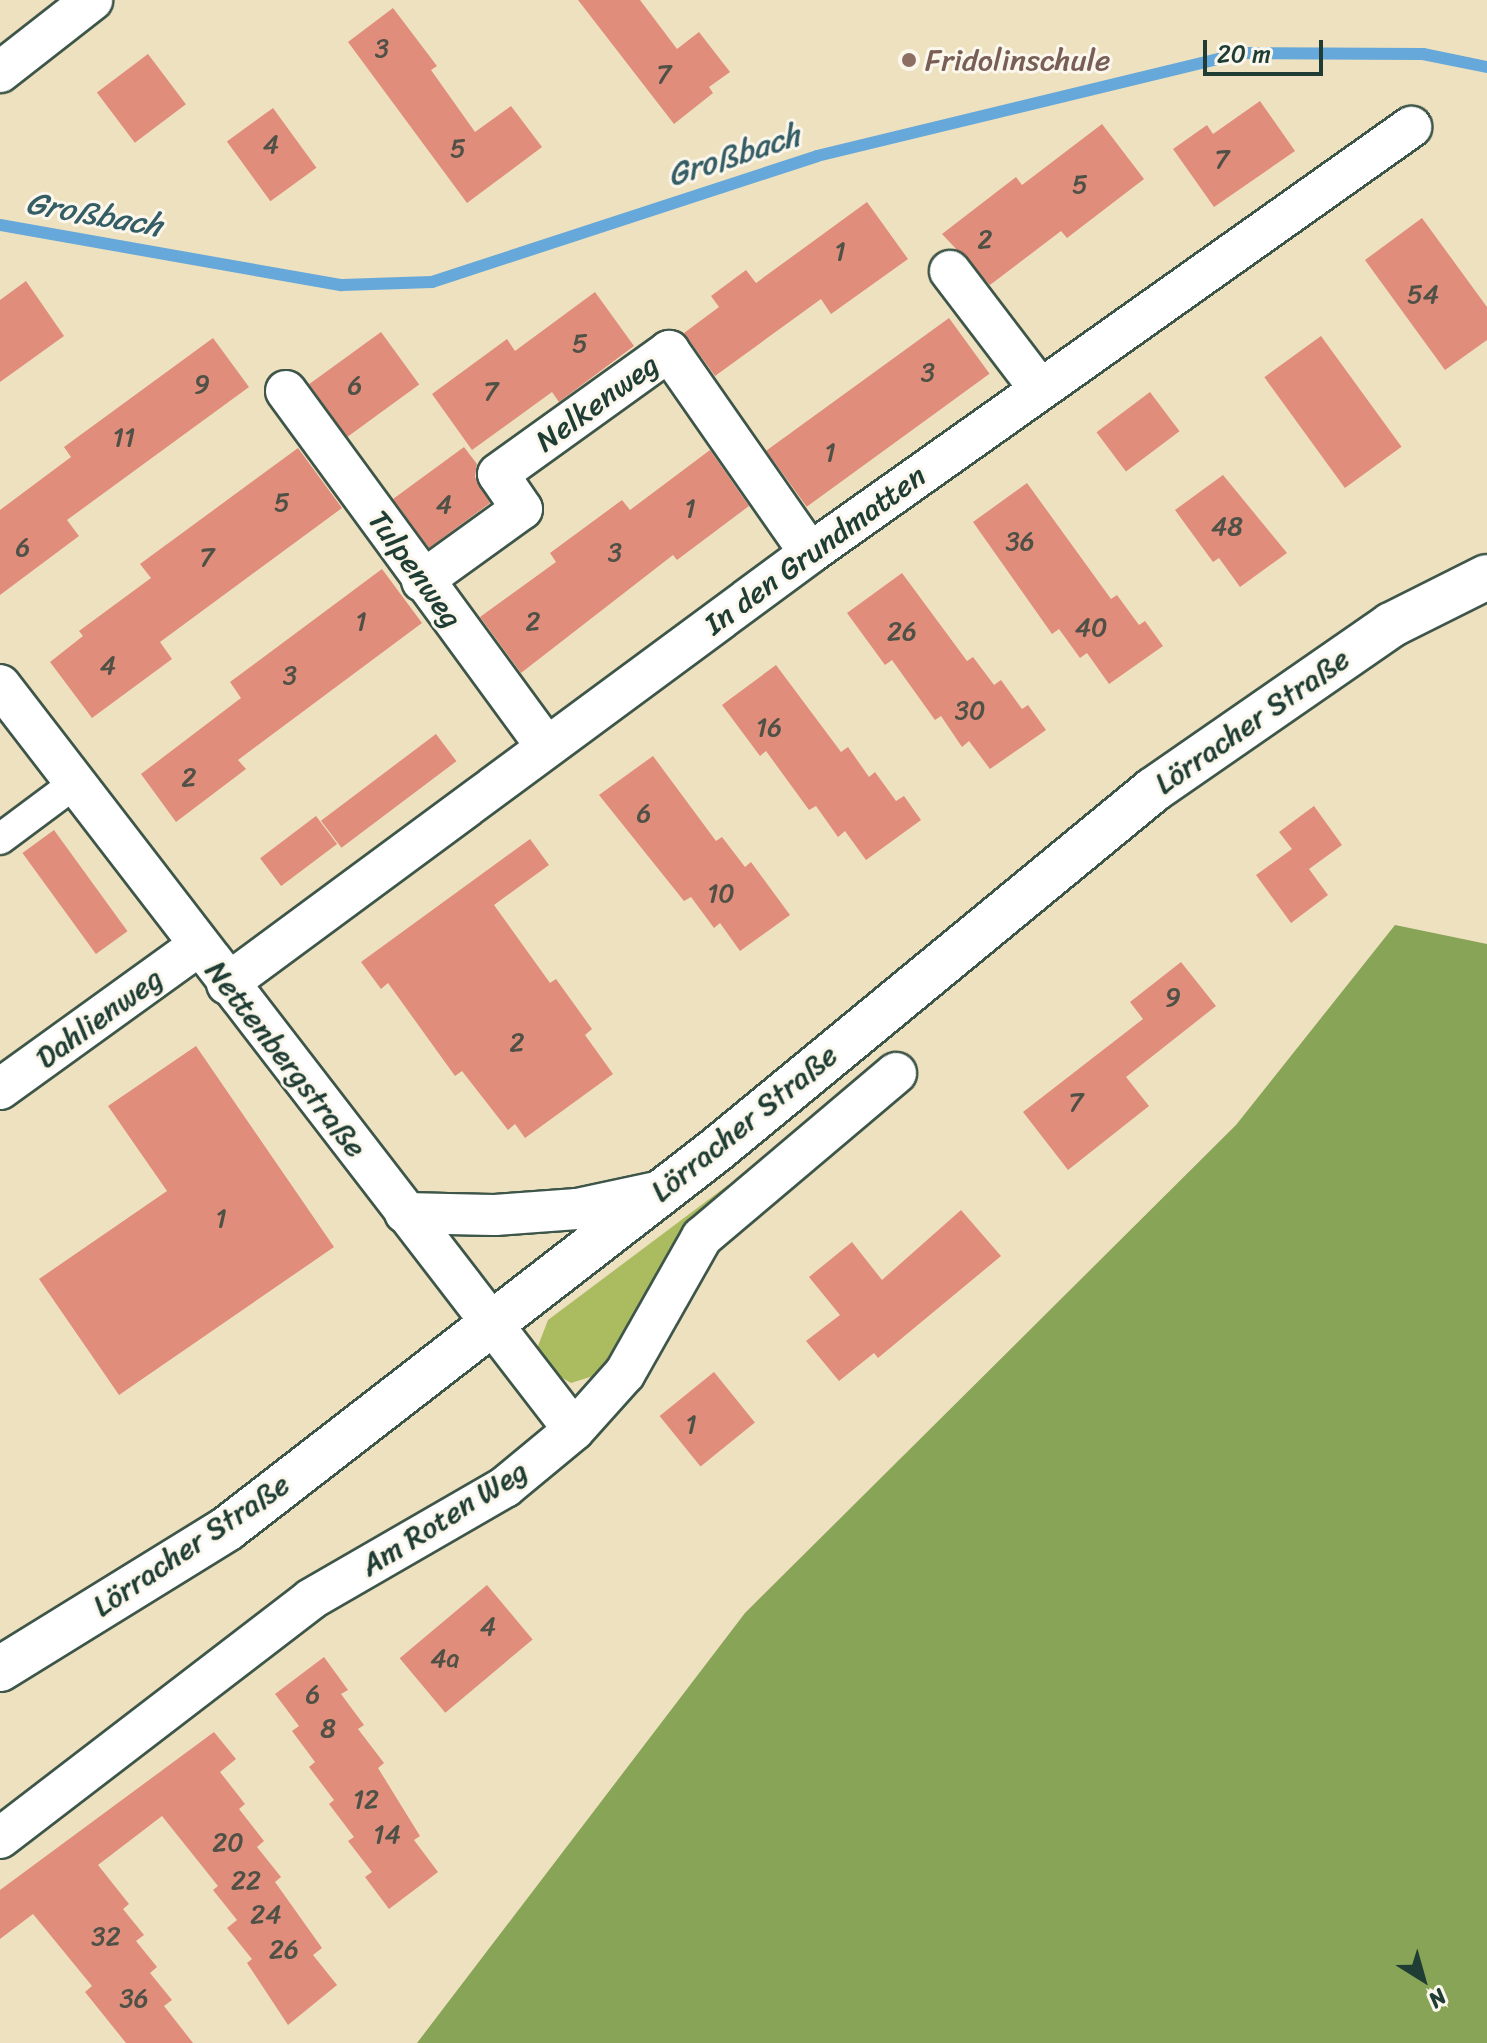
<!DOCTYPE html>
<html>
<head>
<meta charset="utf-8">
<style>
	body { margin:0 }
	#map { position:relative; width:1487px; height:2043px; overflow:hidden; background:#eee1c0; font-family:Sriracha,sans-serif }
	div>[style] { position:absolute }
	.green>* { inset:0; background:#abbc60 }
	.forest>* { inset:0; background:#88a456 }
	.stream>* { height:12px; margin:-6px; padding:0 6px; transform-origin:6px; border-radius:6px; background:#65a8d9 }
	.building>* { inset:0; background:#e08d7b; transform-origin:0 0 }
	.roads { filter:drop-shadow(2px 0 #3e5649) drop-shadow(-2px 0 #3e5649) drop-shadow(0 2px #3e5649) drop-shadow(0 -2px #3e5649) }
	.pedestrian>* { height:30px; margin:-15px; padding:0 15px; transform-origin:15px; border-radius:15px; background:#fff }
	.minor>* { height:40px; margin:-20px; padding:0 20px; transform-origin:20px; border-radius:20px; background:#fff }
	.primary>* { height:44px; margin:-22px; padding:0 22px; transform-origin:22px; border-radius:22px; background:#fff }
	.dots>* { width:22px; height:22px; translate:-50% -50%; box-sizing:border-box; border:4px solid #fbf7ec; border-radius:50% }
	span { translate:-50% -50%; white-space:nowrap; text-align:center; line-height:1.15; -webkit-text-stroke:6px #fbf7ec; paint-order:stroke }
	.number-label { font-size:26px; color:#4f5146 }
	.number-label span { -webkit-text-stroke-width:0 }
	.education-label { font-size:30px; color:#785e54 }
	.left { translate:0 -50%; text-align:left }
	.street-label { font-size:30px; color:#1f3d34 }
	.water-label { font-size:32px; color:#345d66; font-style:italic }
	.north { position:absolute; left:1383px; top:1939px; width:80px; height:80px; -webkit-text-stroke:6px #fbf7ec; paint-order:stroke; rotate:143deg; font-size:22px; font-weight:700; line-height:32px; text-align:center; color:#1f3d34 }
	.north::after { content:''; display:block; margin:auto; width:28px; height:36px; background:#1f3d34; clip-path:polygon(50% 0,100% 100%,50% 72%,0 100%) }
	.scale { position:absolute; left:1203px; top:40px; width:120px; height:36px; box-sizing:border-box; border:4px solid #1f3d34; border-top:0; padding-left:10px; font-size:24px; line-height:28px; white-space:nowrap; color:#1f3d34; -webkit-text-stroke:6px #fbf7ec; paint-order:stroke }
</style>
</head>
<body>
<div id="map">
	<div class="green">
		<i style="clip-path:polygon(728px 1185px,733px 1192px,606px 1372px,571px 1383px,545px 1368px,538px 1346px,548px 1320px)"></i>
	</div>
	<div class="forest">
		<i style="clip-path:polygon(1395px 925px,1487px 944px,1487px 2043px,417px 2043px,745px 1613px,1236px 1125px)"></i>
	</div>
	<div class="stream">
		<i style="left:0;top:225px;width:347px;rotate:10deg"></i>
		<i style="left:342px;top:285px;width:90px;rotate:-1.9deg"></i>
		<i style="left:432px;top:282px;width:405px;rotate:-18.1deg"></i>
		<i style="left:817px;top:156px;width:438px;rotate:-13.6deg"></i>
		<i style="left:1243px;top:53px;width:180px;rotate:0.3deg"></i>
		<i style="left:1423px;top:54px;width:65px;rotate:11.5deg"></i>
	</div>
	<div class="building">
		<i style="clip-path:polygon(578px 0,640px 0,677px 49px,699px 32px,730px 72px,709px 87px,713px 93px,674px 124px)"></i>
		<i style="clip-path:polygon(393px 8px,437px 66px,431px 70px,475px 132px,511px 106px,542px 147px,467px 203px,348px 42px)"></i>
		<i style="left:148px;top:54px;width:63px;height:64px;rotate:53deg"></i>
		<i style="clip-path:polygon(1260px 101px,1295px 151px,1214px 207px,1173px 149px,1207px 125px,1213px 134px)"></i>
		<i style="left:273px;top:108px;width:74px;height:57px;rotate:54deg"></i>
		<i style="clip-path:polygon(1102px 124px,1144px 179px,1067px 238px,1061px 231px,990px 285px,942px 234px,1016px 177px,1022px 185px)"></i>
		<i style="clip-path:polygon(867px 202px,908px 259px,831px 314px,821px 299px,715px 376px,684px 333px,719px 307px,711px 296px,746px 270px,756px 283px)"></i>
		<i style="clip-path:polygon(1422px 218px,1487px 307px,1487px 340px,1445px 370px,1365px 260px)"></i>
		<i style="clip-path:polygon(26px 281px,64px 336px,0 382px,0 300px)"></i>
		<i style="clip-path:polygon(595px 292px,634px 346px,559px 402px,552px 392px,472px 450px,432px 394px,507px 339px,515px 351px)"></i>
		<i style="left:949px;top:318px;width:69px;height:226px;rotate:54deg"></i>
		<i style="left:381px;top:332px;width:65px;height:89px;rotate:54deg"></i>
		<i style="left:1321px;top:336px;width:137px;height:70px;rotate:54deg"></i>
		<i style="clip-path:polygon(213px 338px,249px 387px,67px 520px,79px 536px,0 595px,0 510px,71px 457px,64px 447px)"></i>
		<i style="left:1150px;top:392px;width:49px;height:67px;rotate:53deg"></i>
		<i style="clip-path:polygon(464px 447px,477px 464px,475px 477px,490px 503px,429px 548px,393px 499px)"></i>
		<i style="clip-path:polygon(298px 448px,342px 508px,160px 642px,172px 659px,92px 718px,50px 662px,83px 636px,79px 631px,151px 578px,140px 564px)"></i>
		<i style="clip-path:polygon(710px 450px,749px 506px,677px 560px,673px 555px,521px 673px,480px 617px,556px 562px,550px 553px,622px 500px,630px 510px)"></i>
		<i style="clip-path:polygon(1223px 475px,1287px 553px,1240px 587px,1219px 558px,1213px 562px,1175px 510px)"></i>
		<i style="clip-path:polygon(1027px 483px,1111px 599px,1117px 595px,1139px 625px,1145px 621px,1163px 646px,1109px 684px,1087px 653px,1080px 658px,1059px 629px,1052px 634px,973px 522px)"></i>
		<i style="clip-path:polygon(382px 569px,422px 623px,238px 760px,246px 769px,176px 822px,141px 774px,241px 698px,230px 682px)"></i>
		<i style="clip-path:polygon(902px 573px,967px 661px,973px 657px,994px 685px,1001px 680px,1022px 709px,1028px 705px,1046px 730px,990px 769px,969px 741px,962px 747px,941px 716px,935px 720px,892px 660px,885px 665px,847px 613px)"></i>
		<i style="clip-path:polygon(776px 665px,841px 752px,848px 747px,869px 777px,875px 772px,896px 801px,904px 796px,921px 820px,866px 860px,845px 831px,838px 837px,816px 806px,809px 810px,766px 751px,760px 756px,722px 705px)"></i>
		<i style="left:436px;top:734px;width:34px;height:144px;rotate:53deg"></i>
		<i style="clip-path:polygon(653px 756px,716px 841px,722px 837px,745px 867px,751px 862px,790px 915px,740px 951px,720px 923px,714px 928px,691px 897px,684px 901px,599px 795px)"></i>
		<i style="clip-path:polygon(1314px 806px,1342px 845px,1309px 869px,1328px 895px,1291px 923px,1256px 875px,1292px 849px,1279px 832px)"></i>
		<i style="left:316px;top:816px;width:35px;height:70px;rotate:53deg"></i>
		<i style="left:54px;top:830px;width:125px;height:39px;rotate:54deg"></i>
		<i style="clip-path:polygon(530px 839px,549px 865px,494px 905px,550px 983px,556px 979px,592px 1029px,585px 1035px,613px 1074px,525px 1138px,515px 1124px,508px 1130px,462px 1071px,455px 1076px,388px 983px,381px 989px,361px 962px)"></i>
		<i style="clip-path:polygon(1181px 962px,1216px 1006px,1126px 1077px,1149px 1106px,1068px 1170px,1023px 1112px,1143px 1019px,1130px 1002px)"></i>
		<i style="clip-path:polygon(196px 1046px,334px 1247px,119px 1395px,39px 1279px,167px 1191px,108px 1106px)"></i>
		<i style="clip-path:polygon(961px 1210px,1001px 1256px,878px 1358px,874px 1353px,839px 1381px,806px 1341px,840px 1315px,809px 1277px,852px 1242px,882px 1280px)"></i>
		<i style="left:714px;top:1372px;width:65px;height:70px;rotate:51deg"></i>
		<i style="left:487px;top:1585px;width:71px;height:114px;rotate:50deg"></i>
		<i style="clip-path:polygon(324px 1657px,348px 1690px,341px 1694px,364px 1725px,358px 1729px,384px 1763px,378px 1768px,420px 1836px,414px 1840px,438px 1872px,389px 1909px,365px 1877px,372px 1872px,348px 1841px,354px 1837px,329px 1804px,334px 1800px,309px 1767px,315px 1762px,292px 1731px,299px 1726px,275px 1694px)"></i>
		<i style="clip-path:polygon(214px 1732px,236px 1759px,220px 1772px,245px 1804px,239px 1809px,264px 1841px,257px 1847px,281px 1877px,275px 1882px,322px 1948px,313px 1955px,337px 1985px,288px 2025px,247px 1963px,252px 1959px,227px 1928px,237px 1920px,213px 1890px,218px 1886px,162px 1816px,98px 1865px,129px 1904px,123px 1909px,144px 1935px,136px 1941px,157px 1967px,150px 1973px,172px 2000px,164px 2006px,193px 2043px,126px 2043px,85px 1992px,92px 1986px,33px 1914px,0 1939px,0 1890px)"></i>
	</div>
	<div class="roads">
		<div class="pedestrian">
			<i style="left:0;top:839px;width:94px;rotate:-36.7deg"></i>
		</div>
		<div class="minor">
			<i style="left:0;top:72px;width:117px;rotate:-38deg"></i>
			<i style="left:950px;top:271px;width:148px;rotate:52.7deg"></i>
			<i style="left:286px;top:391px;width:439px;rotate:53.8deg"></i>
			<i style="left:422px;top:581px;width:123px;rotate:-35.8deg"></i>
			<i style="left:522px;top:509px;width:42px;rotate:-124.4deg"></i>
			<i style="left:498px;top:474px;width:211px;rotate:-35.7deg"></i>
			<i style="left:669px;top:351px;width:246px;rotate:55.1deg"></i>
			<i style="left:0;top:685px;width:940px;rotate:52.39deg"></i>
			<i style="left:227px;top:984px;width:725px;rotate:-36.47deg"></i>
			<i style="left:810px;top:553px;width:737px;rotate:-35.33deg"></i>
			<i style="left:0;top:1089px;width:244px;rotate:-35.8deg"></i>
			<i style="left:405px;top:1213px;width:90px;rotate:1.3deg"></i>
			<i style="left:495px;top:1215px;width:82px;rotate:-4.2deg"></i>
			<i style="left:577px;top:1209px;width:87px;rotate:-12deg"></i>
			<i style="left:0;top:1838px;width:392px;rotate:-37.5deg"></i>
			<i style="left:311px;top:1599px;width:224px;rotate:-30deg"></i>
			<i style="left:505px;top:1487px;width:89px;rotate:-39.6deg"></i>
			<i style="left:574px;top:1430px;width:76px;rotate:-48.2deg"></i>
			<i style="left:625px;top:1373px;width:156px;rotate:-60.5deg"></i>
			<i style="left:702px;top:1237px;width:254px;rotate:-40.2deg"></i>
		</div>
		<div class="primary">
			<i style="left:0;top:1669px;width:268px;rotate:-31.7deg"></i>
			<i style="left:228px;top:1528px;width:617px;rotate:-37.76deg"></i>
			<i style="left:716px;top:1150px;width:566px;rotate:-39.48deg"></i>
			<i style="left:1153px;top:790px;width:290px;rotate:-34.7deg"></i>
			<i style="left:1391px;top:625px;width:107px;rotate:-26.6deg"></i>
		</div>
	</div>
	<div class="dots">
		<i style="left:909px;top:60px;background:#8d6e63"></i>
	</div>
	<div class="number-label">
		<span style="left:382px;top:49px">3</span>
		<span style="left:664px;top:75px">7</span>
		<span style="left:271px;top:145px">4</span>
		<span style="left:458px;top:149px">5</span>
		<span style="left:1222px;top:160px">7</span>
		<span style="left:1080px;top:185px">5</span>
		<span style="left:985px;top:240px">2</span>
		<span style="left:840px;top:252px">1</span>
		<span style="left:1423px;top:295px">54</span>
		<span style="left:580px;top:344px">5</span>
		<span style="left:928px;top:373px">3</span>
		<span style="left:202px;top:385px">9</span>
		<span style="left:355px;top:386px">6</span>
		<span style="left:491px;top:392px">7</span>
		<span style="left:124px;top:438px">11</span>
		<span style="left:830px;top:453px">1</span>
		<span style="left:282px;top:503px">5</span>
		<span style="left:444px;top:505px">4</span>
		<span style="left:690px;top:509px">1</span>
		<span style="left:1227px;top:527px">48</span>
		<span style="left:1020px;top:542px">36</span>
		<span style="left:23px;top:548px">6</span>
		<span style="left:615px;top:553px">3</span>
		<span style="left:207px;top:558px">7</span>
		<span style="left:361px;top:622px">1</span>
		<span style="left:533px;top:622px">2</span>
		<span style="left:1091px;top:628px">40</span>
		<span style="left:902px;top:632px">26</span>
		<span style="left:108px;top:666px">4</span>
		<span style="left:290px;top:676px">3</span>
		<span style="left:970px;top:711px">30</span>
		<span style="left:769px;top:728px">16</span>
		<span style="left:189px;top:778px">2</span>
		<span style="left:644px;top:814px">6</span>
		<span style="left:721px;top:894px">10</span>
		<span style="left:1173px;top:998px">9</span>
		<span style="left:517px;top:1043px">2</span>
		<span style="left:1076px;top:1103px">7</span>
		<span style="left:221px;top:1219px">1</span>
		<span style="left:691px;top:1425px">1</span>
		<span style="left:488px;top:1627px">4</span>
		<span style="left:445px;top:1659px">4a</span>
		<span style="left:313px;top:1695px">6</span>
		<span style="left:328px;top:1729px">8</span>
		<span style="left:366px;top:1800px">12</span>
		<span style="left:387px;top:1835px">14</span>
		<span style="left:228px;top:1843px">20</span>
		<span style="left:246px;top:1881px">22</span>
		<span style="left:266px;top:1915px">24</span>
		<span style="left:106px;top:1937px">32</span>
		<span style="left:284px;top:1950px">26</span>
		<span style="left:134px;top:1999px">36</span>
	</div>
	<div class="education-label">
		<span class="left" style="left:925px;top:60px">Fridolinschule</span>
	</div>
	<div class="street-label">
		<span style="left:597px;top:403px;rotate:-36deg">Nelkenweg</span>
		<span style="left:815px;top:550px;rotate:-36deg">In den Grundmatten</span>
		<span style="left:415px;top:569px;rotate:54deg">Tulpenweg</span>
		<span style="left:1252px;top:721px;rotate:-35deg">Lörracher Straße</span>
		<span style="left:99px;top:1018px;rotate:-36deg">Dahlienweg</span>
		<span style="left:286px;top:1059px;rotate:52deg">Nettenbergstraße</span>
		<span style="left:744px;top:1123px;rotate:-39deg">Lörracher Straße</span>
		<span style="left:444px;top:1518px;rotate:-32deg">Am Roten Weg</span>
		<span style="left:191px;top:1545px;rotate:-34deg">Lörracher Straße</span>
	</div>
	<div class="water-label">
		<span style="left:734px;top:156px;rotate:-18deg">Großbach</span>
		<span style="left:94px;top:215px;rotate:10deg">Großbach</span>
	</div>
	<div class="north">N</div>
	<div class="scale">20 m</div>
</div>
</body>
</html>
